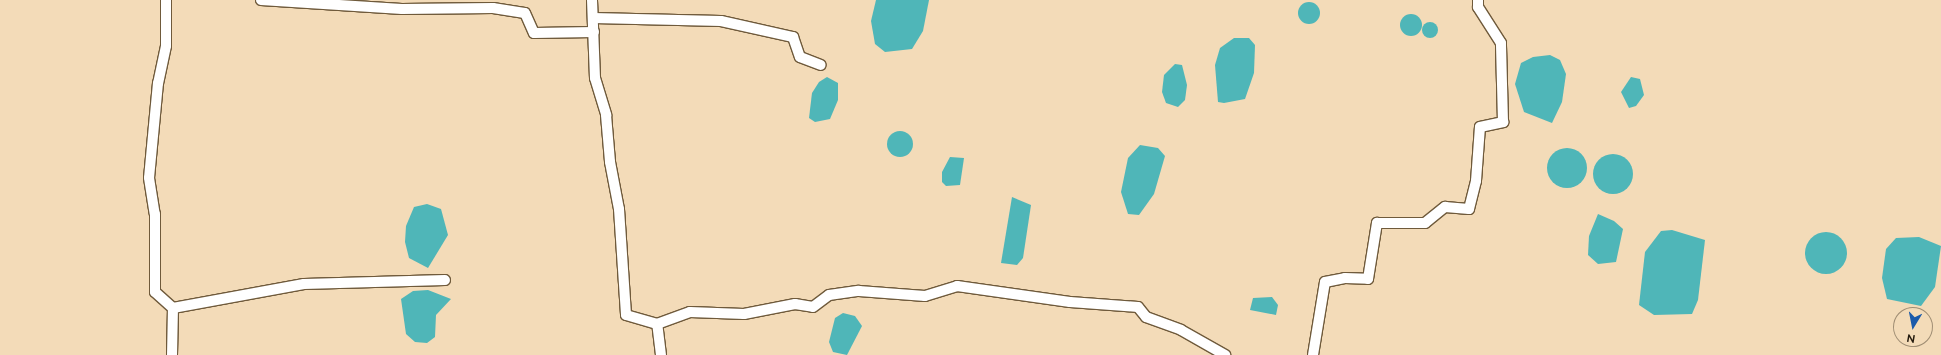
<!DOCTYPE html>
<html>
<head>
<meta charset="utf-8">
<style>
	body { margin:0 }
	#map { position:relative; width:1941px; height:355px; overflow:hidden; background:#f3dbb8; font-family:Raleway,sans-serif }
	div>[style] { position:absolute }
	.water>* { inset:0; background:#4fb6b8 }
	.round { border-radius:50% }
	.roads { filter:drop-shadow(1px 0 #6f5a3b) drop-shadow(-1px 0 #6f5a3b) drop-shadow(0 1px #6f5a3b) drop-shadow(0 -1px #6f5a3b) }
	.minor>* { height:10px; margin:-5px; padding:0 5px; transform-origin:5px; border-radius:5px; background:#fff }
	span { translate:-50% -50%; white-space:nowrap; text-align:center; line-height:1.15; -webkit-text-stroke:3.5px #f3dbb8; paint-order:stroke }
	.north { position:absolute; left:1893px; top:307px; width:40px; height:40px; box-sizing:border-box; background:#f3dbb8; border:1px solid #a08e74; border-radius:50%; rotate:190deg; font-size:11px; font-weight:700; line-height:16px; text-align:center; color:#241b0e }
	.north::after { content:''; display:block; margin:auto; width:14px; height:18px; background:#1a5aaa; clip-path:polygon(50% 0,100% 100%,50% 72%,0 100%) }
</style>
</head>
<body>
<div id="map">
	<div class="water">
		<i style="clip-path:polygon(876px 0,929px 0,923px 31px,912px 49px,885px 52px,875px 44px,871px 21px)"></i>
		<i class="round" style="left:1298px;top:2px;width:22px;height:22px"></i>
		<i class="round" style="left:1400px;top:14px;width:22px;height:22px"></i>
		<i class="round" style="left:1422px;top:22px;width:16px;height:16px"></i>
		<i style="clip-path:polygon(1234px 38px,1249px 38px,1255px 45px,1254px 73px,1245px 99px,1224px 103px,1218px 102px,1215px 65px,1220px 48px)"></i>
		<i style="clip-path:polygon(1550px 55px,1560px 60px,1566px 74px,1562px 102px,1552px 123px,1524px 112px,1515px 84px,1521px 63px,1533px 57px)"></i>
		<i style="clip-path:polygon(1175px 64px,1182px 65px,1187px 85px,1185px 100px,1178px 107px,1166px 103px,1162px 92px,1164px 75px)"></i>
		<i style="clip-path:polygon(827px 77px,838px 83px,838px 100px,830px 119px,815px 122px,809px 118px,812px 93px,819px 82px)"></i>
		<i style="clip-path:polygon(1631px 77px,1640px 79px,1644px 95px,1636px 106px,1629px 108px,1621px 92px)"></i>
		<i class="round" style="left:887px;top:131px;width:26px;height:26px"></i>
		<i style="clip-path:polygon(1140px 145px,1158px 148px,1165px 156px,1154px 194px,1139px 215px,1128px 214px,1121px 192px,1128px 158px)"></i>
		<i class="round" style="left:1547px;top:148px;width:40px;height:40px"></i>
		<i class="round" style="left:1593px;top:154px;width:40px;height:40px"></i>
		<i style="clip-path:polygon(950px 157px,964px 158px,960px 185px,946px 186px,942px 182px,942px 172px)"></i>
		<i style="clip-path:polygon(1012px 197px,1031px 205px,1023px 258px,1017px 265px,1001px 263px)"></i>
		<i style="clip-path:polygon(427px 204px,441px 209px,448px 235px,428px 268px,409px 258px,405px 242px,406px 226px,414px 207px)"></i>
		<i style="clip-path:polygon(1598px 214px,1614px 221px,1623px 229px,1616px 262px,1598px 264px,1588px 255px,1589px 236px)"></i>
		<i style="clip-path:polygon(1672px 230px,1705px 240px,1698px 300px,1692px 314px,1654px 315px,1639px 305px,1645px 252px,1661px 231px)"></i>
		<i class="round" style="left:1805px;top:232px;width:42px;height:42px"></i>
		<i style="clip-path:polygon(1919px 237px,1941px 246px,1935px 287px,1921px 306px,1887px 299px,1882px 278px,1886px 249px,1896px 238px)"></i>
		<i style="clip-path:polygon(428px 290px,451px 299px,436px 315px,435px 337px,427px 343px,415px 342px,406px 334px,401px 299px,413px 291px)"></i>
		<i style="clip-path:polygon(1272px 297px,1278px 305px,1276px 315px,1250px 310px,1253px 298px)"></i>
		<i style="clip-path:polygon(843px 313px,855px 316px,862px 326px,847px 355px,833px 352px,829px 342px,835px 318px)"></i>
	</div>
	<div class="roads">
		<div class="minor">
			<i style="left:166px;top:0;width:46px;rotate:90deg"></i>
			<i style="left:166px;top:46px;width:38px;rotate:102deg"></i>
			<i style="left:158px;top:83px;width:95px;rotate:95.4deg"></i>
			<i style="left:149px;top:178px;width:36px;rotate:81deg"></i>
			<i style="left:155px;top:214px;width:78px;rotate:90deg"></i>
			<i style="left:155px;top:292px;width:24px;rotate:42deg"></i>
			<i style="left:261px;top:0;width:141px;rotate:3.7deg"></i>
			<i style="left:402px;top:9px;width:91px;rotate:-0.6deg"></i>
			<i style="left:493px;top:8px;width:32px;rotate:9deg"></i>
			<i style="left:525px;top:13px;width:22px;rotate:66deg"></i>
			<i style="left:534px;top:33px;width:60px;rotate:-1deg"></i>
			<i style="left:592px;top:0;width:78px;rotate:87.8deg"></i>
			<i style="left:595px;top:78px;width:39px;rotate:73deg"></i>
			<i style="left:606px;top:115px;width:47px;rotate:85.1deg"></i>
			<i style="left:610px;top:162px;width:48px;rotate:79.2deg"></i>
			<i style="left:619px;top:209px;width:106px;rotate:86.2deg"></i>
			<i style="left:626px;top:315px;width:32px;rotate:16deg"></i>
			<i style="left:593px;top:18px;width:128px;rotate:1.3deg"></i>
			<i style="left:721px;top:21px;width:74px;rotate:12.5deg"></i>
			<i style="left:793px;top:37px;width:21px;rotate:71deg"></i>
			<i style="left:800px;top:57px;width:22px;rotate:21deg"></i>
			<i style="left:172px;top:355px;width:47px;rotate:-88.8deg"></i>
			<i style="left:173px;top:308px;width:133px;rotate:-10.4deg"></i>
			<i style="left:304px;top:284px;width:141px;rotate:-1.6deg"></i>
			<i style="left:661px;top:355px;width:31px;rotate:-97deg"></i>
			<i style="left:657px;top:324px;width:35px;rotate:-20deg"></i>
			<i style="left:690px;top:312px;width:54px;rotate:2.1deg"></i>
			<i style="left:744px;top:314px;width:52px;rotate:-11.1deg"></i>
			<i style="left:795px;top:304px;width:18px;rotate:9deg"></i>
			<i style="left:813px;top:307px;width:20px;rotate:-37deg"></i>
			<i style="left:829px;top:295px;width:30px;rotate:-8deg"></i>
			<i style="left:859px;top:291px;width:66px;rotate:4.3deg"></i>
			<i style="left:925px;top:296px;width:34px;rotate:-17deg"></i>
			<i style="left:957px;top:286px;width:114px;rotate:8.1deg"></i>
			<i style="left:1070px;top:302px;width:68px;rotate:4.2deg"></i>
			<i style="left:1138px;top:307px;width:13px;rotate:51deg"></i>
			<i style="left:1146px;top:317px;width:37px;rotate:20deg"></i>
			<i style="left:1181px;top:330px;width:51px;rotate:29.6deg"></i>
			<i style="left:1313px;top:355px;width:74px;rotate:-80.7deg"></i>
			<i style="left:1325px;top:282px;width:20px;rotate:-11deg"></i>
			<i style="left:1345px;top:278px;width:23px;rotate:2deg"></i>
			<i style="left:1368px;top:279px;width:57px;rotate:-80.9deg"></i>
			<i style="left:1377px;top:223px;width:48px"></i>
			<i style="left:1425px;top:223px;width:26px;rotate:-39deg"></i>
			<i style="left:1445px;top:207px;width:24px;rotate:5deg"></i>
			<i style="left:1469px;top:209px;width:29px;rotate:-76deg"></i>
			<i style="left:1476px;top:181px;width:54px;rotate:-85.8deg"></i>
			<i style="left:1480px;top:127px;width:24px;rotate:-12deg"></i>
			<i style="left:1503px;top:122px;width:79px;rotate:-91.5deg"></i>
			<i style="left:1501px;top:43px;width:43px;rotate:-122.6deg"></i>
			<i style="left:1478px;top:7px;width:7px;rotate:-90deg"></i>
		</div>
	</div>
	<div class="north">N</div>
</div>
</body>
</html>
